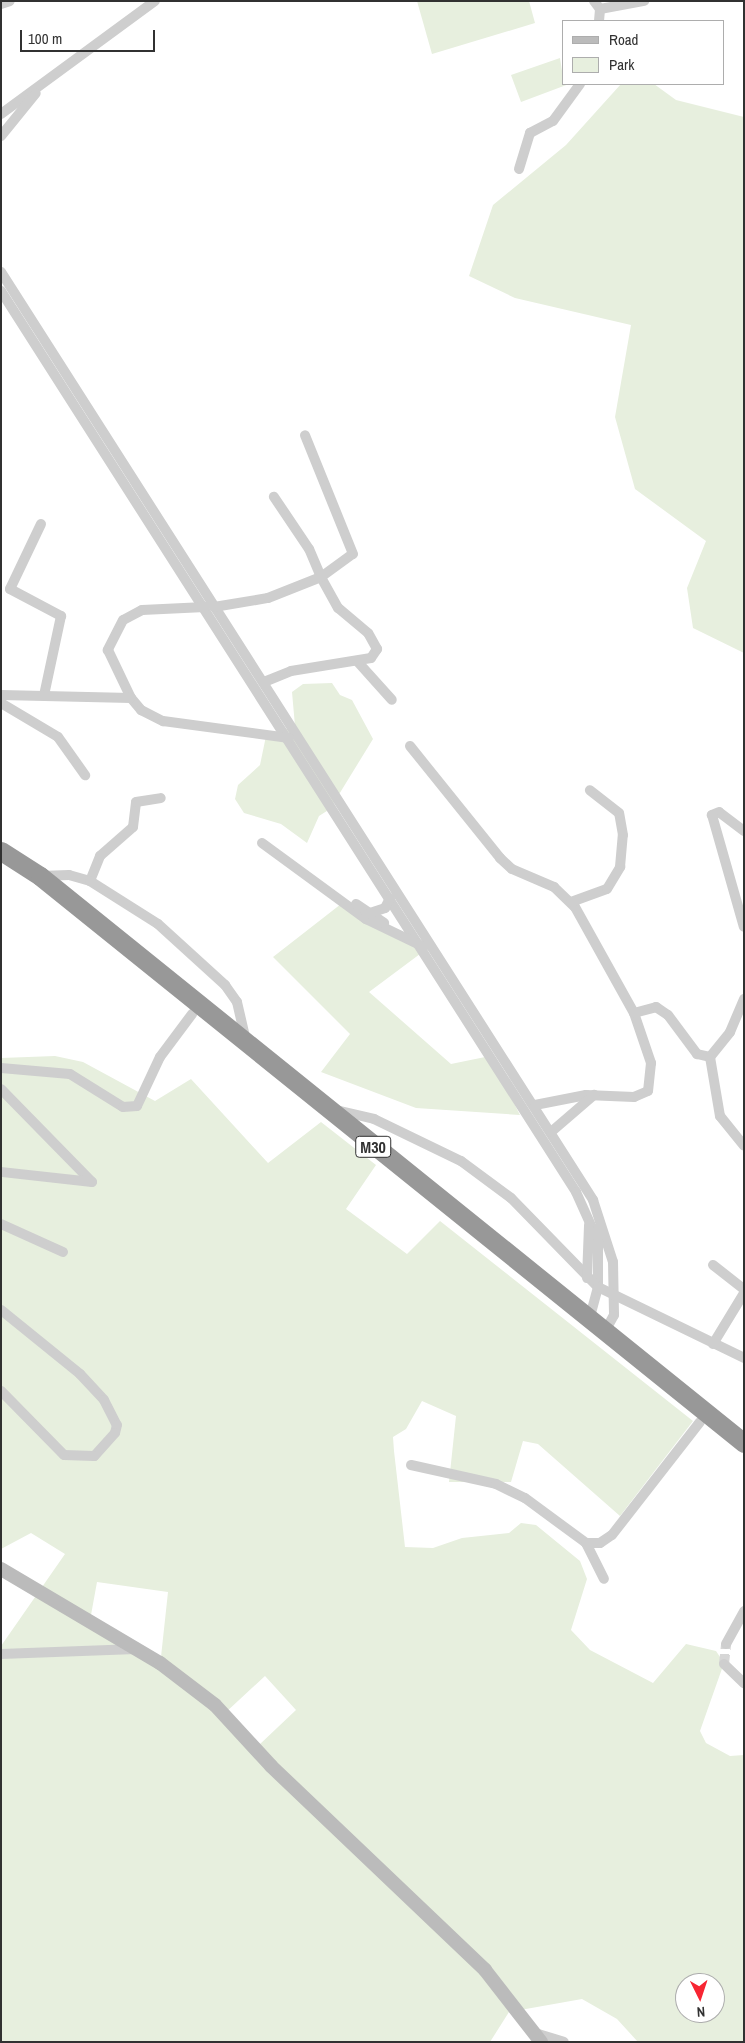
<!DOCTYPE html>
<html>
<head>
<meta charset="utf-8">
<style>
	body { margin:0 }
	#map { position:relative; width:745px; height:2043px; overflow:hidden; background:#fff; font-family:"Archivo Narrow",sans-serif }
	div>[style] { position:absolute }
	.green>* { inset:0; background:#e7efde }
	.minor-tunnel>* { height:10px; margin-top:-5px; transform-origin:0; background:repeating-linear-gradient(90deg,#d6d6d6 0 10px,transparent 0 15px) }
	.minor>* { height:10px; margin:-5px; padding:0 5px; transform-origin:5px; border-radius:5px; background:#cecece }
	.secondary>* { height:14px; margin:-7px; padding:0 7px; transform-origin:7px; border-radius:7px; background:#bbb }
	.motorway>* { height:19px; margin:-9.5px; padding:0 9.5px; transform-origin:9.5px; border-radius:9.5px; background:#989898 }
	span { translate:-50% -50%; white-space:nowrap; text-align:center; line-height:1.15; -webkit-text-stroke:5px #fff; paint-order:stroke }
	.shield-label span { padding:1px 4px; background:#fff; border:1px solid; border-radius:4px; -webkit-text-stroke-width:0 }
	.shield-label { font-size:16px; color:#313131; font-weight:700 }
	.frame { position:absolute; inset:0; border:2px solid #313131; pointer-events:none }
	.legend { position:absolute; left:562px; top:20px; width:162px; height:65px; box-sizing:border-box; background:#fff; border:1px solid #adadad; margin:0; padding:6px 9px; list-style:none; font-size:15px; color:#313131 }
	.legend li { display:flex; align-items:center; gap:10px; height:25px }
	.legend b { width:25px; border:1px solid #adadad }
	.north { position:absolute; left:675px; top:1973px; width:50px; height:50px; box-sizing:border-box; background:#fff; border:1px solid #adadad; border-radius:50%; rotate:176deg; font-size:14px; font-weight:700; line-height:20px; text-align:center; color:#313131 }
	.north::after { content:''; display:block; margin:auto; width:18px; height:22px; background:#f72532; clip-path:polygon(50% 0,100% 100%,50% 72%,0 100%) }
	.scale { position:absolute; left:20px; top:30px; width:135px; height:22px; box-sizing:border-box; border:2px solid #313131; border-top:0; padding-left:6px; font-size:15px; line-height:18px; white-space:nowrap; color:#313131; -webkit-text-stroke:4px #fff; paint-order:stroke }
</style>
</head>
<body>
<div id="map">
	<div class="green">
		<i style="clip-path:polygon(417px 1px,529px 1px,535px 23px,432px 54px)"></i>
		<i style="clip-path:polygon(560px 58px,564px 84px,569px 84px,521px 102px,511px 75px)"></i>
		<i style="clip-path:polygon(621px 84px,654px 84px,676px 100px,744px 117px,744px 653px,693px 628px,687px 588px,706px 541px,635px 489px,615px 417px,631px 325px,515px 298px,469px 276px,493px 205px,566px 145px)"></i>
		<i style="clip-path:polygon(332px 683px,340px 695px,352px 700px,373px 739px,330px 809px,319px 816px,307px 843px,281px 824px,244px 813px,235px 799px,238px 785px,260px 765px,266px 736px,295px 726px,292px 692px,303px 684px)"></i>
		<i style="clip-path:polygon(341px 904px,424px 951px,369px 992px,451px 1064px,490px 1056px,520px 1115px,416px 1108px,321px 1072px,350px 1034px,273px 957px)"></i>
		<i style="clip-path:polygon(evenodd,55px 1056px,83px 1062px,155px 1101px,191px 1079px,268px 1163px,321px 1122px,376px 1165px,346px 1209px,407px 1254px,440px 1221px,693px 1421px,620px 1516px,538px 1444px,523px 1441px,511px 1482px,449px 1482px,456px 1416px,422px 1401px,406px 1429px,393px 1437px,394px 1451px,405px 1547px,433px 1548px,462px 1538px,509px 1533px,521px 1523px,536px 1525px,580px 1561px,587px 1579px,571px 1630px,590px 1650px,653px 1683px,686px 1644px,716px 1651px,724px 1663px,700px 1731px,706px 1743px,730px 1756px,744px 1755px,744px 2042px,638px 2042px,617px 2019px,582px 1999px,509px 2012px,490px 2042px,1px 2042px,1px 1646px,65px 1554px,31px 1533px,1px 1549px,1px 1058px,55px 1056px,97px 1582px,168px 1592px,160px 1666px,89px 1626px,97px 1582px,55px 1056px,265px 1676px,296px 1710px,259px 1745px,225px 1713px,265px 1676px,55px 1056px,685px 1983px,715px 1983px,715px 2013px,685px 2013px,685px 1983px)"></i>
	</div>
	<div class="minor-tunnel">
		<i style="left:724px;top:1664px;width:20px;rotate:-84deg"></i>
	</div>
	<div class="minor">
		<i style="left:594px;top:1px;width:10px;rotate:53deg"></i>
		<i style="left:600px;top:9px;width:45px;rotate:-10.3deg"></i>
		<i style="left:1px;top:4px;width:9px;rotate:-18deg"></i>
		<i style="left:599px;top:21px;width:12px;rotate:-85deg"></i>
		<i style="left:1px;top:114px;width:191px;rotate:-36.3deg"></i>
		<i style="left:1px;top:136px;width:55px;rotate:-50.9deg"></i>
		<i style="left:519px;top:169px;width:38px;rotate:-73deg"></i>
		<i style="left:530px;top:133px;width:26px;rotate:-28deg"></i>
		<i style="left:553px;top:121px;width:46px;rotate:-53.9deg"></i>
		<i style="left:1px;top:272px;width:1101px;rotate:57.46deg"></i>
		<i style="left:593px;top:1200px;width:65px;rotate:72.1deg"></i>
		<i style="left:613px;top:1262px;width:53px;rotate:88.9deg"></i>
		<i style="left:614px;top:1315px;width:21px;rotate:119deg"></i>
		<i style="left:1px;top:291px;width:1069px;rotate:57.45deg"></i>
		<i style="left:576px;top:1192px;width:54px;rotate:65.8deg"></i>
		<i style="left:598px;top:1241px;width:46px;rotate:90deg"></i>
		<i style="left:598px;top:1287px;width:35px;rotate:105deg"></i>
		<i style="left:41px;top:524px;width:72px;rotate:115.5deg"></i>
		<i style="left:10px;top:589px;width:58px;rotate:27.9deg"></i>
		<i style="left:61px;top:616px;width:81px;rotate:102.1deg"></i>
		<i style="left:205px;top:607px;width:63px;rotate:177.3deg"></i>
		<i style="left:142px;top:610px;width:21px;rotate:152deg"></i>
		<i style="left:123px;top:620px;width:34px;rotate:117deg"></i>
		<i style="left:108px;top:650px;width:53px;rotate:64.4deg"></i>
		<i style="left:131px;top:698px;width:16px;rotate:50deg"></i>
		<i style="left:141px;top:710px;width:25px;rotate:27deg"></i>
		<i style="left:163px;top:721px;width:127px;rotate:7.7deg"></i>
		<i style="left:214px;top:607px;width:55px;rotate:-9.5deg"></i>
		<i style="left:268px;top:598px;width:57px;rotate:-21.6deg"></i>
		<i style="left:321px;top:577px;width:30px;rotate:-113deg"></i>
		<i style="left:309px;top:549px;width:63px;rotate:-123.9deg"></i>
		<i style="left:357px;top:661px;width:52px;rotate:48.1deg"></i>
		<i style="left:264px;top:682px;width:29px;rotate:-22deg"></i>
		<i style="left:291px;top:671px;width:81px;rotate:-9.2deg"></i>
		<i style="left:371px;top:658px;width:11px;rotate:-56deg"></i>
		<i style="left:377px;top:649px;width:18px;rotate:-119deg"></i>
		<i style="left:368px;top:633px;width:39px;rotate:-140deg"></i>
		<i style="left:338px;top:608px;width:35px;rotate:-119deg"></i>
		<i style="left:321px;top:577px;width:39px;rotate:-36deg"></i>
		<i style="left:353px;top:554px;width:128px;rotate:-112deg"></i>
		<i style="left:1px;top:695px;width:130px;rotate:1.3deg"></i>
		<i style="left:1px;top:703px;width:66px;rotate:30.8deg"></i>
		<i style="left:58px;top:737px;width:47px;rotate:54.6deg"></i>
		<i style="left:410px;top:746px;width:144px;rotate:51.2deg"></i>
		<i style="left:500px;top:858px;width:16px;rotate:43deg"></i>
		<i style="left:512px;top:869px;width:46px;rotate:23.2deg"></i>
		<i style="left:554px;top:887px;width:29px;rotate:44deg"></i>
		<i style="left:575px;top:907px;width:121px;rotate:60.9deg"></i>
		<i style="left:634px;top:1013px;width:53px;rotate:71.2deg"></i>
		<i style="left:651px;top:1063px;width:28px;rotate:96deg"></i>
		<i style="left:648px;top:1091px;width:15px;rotate:157deg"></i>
		<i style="left:634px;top:1097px;width:48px;rotate:-177.6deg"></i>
		<i style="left:586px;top:1095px;width:52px;rotate:168.9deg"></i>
		<i style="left:744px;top:831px;width:31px;rotate:-143deg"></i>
		<i style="left:719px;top:812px;width:8px;rotate:157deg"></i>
		<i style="left:712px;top:815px;width:116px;rotate:74.1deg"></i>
		<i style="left:262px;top:843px;width:129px;rotate:36.2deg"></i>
		<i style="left:366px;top:919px;width:64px;rotate:25.8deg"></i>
		<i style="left:40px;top:876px;width:29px;rotate:-2deg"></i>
		<i style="left:69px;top:875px;width:22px;rotate:16deg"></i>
		<i style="left:90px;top:881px;width:27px;rotate:-68deg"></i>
		<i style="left:100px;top:856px;width:44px;rotate:-41.3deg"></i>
		<i style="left:133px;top:827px;width:25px;rotate:-83deg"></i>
		<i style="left:136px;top:802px;width:25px;rotate:-9deg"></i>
		<i style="left:90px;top:881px;width:80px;rotate:32.3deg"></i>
		<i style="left:158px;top:924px;width:91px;rotate:42.3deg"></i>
		<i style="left:225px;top:985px;width:21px;rotate:55deg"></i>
		<i style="left:237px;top:1002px;width:39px;rotate:77deg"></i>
		<i style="left:571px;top:902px;width:38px;rotate:-20deg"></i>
		<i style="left:607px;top:889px;width:26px;rotate:-59deg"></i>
		<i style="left:620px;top:867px;width:32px;rotate:-85deg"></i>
		<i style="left:623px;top:835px;width:22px;rotate:-100deg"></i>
		<i style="left:619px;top:813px;width:37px;rotate:-142deg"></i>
		<i style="left:356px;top:904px;width:34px;rotate:34deg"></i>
		<i style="left:370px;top:913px;width:16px;rotate:-18deg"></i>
		<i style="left:385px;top:908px;width:11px;rotate:-63deg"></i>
		<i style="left:634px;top:1013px;width:23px;rotate:-15deg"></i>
		<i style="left:656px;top:1007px;width:14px;rotate:34deg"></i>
		<i style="left:668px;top:1015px;width:49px;rotate:53.4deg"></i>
		<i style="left:697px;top:1054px;width:13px;rotate:13deg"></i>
		<i style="left:710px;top:1057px;width:32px;rotate:-51deg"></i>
		<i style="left:730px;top:1032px;width:36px;rotate:-67deg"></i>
		<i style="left:710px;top:1057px;width:60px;rotate:80.4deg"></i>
		<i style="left:720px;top:1116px;width:38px;rotate:51deg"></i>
		<i style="left:1px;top:1068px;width:69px;rotate:5deg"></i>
		<i style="left:70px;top:1074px;width:62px;rotate:31.9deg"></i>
		<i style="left:123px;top:1107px;width:14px;rotate:-4deg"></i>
		<i style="left:137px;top:1106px;width:54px;rotate:-64.9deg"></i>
		<i style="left:160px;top:1057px;width:54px;rotate:-53.3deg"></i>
		<i style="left:1px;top:1089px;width:130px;rotate:45.6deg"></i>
		<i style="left:92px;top:1182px;width:92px;rotate:-173.7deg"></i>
		<i style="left:336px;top:1110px;width:39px;rotate:13deg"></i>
		<i style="left:374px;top:1119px;width:97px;rotate:25.8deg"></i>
		<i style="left:461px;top:1161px;width:62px;rotate:36.5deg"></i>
		<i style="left:511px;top:1198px;width:124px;rotate:45.7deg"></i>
		<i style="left:598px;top:1287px;width:162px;rotate:25.9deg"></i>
		<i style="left:551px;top:1132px;width:57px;rotate:-40.7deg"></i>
		<i style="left:1px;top:1224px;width:68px;rotate:24.3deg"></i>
		<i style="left:713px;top:1265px;width:39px;rotate:38deg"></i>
		<i style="left:587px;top:1278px;width:53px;rotate:-87.8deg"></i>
		<i style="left:1px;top:1310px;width:102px;rotate:39deg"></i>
		<i style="left:80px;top:1374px;width:35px;rotate:47deg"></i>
		<i style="left:104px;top:1400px;width:28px;rotate:63deg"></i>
		<i style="left:117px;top:1425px;width:8px;rotate:104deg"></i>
		<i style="left:115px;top:1433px;width:31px;rotate:132deg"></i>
		<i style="left:94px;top:1456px;width:30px;rotate:-178deg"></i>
		<i style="left:64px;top:1455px;width:90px;rotate:-134.5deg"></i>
		<i style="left:713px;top:1344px;width:60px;rotate:-58.7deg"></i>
		<i style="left:411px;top:1465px;width:87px;rotate:12.6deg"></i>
		<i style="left:496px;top:1484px;width:32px;rotate:26deg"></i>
		<i style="left:525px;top:1498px;width:76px;rotate:36.4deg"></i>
		<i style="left:586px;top:1543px;width:14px"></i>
		<i style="left:600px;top:1543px;width:14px;rotate:-34deg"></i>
		<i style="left:612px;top:1535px;width:143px;rotate:-52.1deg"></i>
		<i style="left:586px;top:1543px;width:40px;rotate:63.4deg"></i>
		<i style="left:726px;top:1644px;width:38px;rotate:-61deg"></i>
		<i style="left:1px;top:1654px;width:135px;rotate:-2.1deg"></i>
		<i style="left:724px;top:1664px;width:28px;rotate:44deg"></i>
		<i style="left:535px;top:2033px;width:30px;rotate:17deg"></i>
	</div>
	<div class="secondary">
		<i style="left:1px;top:1569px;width:185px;rotate:30.6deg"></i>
		<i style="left:160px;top:1663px;width:69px;rotate:37.4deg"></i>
		<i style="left:215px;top:1705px;width:83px;rotate:47.4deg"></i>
		<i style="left:271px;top:1766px;width:296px;rotate:43.6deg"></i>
		<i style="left:485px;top:1970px;width:91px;rotate:52.1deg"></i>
	</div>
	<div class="motorway">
		<i style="left:1px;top:851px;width:46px;rotate:32.7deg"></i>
		<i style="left:40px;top:876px;width:904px;rotate:38.85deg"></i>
	</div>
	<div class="shield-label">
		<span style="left:373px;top:1147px">M30</span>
	</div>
	<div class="frame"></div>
	<ul class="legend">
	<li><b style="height:6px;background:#bbb"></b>Road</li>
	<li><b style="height:14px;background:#e7efde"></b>Park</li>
	</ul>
	<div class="north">N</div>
	<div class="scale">100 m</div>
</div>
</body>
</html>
